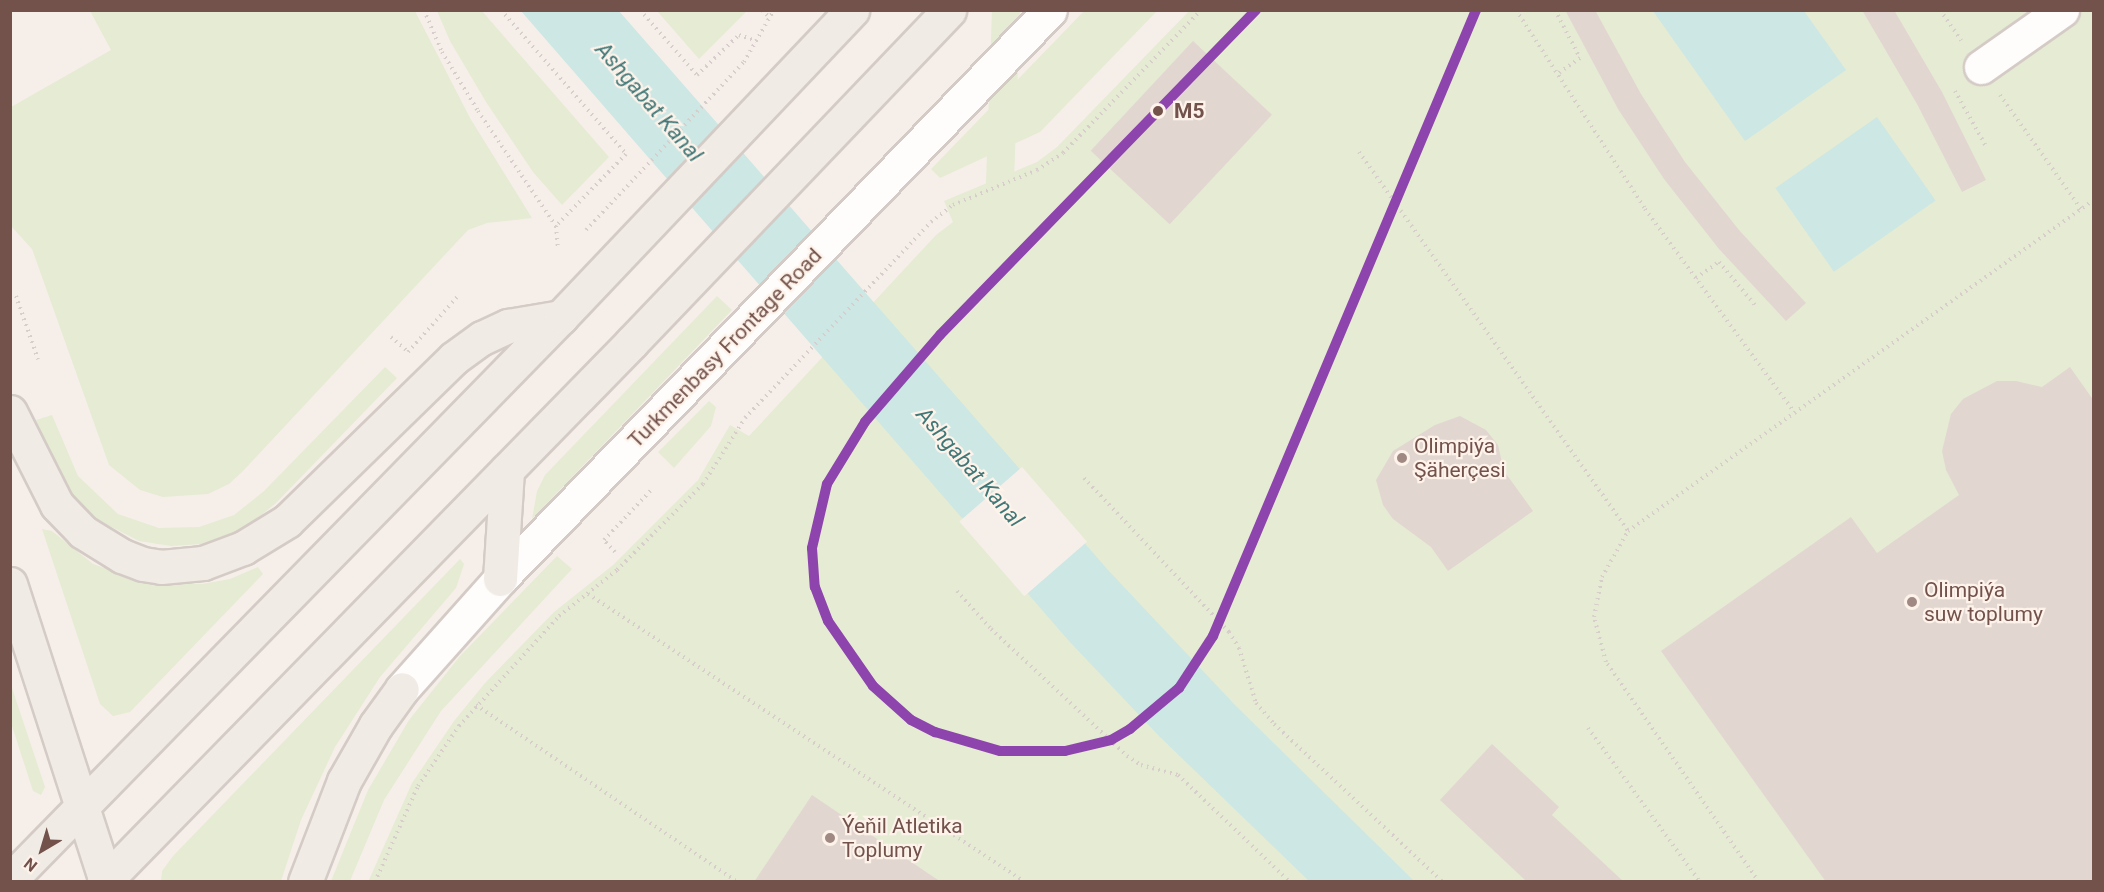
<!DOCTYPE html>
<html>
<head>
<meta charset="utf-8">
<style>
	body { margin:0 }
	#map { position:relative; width:2104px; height:892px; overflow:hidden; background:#f6efe9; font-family:Roboto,sans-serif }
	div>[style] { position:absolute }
	.green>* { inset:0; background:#e6ebd4; transform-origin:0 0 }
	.water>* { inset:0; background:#cce7e4; transform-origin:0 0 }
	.pier>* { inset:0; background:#f6efe9; transform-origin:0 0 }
	.building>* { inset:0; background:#e2d6d1; transform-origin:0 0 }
	.path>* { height:4px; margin-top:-2px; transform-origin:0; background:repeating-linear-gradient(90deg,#d7cdca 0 1.5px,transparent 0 6px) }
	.roads { filter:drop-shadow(2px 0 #d4cbc6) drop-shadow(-2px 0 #d4cbc6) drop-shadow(0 2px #d4cbc6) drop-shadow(0 -2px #d4cbc6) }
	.minor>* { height:33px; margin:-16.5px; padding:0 16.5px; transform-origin:16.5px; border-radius:16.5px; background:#fefdfc }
	.major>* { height:33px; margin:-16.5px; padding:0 16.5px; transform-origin:16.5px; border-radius:16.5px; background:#f1ebe5 }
	.metro-1>* { height:10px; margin:-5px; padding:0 5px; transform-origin:5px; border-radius:5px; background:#8e44ad }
	.dots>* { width:16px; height:16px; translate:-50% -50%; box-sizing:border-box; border:3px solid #fef3ea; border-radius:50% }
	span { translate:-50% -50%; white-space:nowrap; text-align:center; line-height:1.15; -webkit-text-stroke:4.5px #fef3ea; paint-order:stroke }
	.stop-label { font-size:21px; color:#72524b; font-weight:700 }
	.left { translate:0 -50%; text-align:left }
	.street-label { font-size:21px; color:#72524b }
	.poi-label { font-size:21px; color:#72524b }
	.water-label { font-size:22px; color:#407777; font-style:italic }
	.frame { position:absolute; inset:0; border:12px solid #72524b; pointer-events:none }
	.north { position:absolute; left:12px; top:820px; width:60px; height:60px; -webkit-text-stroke:4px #fef3ea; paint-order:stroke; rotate:218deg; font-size:16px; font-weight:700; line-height:24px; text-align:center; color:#72524b }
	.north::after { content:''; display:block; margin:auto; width:21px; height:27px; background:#72524b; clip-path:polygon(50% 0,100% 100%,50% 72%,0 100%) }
</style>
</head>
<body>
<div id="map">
	<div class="green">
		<i style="clip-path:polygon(748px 10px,699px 59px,657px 11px,657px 10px)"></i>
		<i style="left:992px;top:10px;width:28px;height:256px;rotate:2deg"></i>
		<i style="clip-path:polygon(90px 11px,415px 11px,470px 118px,532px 218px,487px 223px,468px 230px,243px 471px,229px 484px,208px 494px,163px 497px,140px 490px,109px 465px,32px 249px,11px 226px,11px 107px,111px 50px)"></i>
		<i style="clip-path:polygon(437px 11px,482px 11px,609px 157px,562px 205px,533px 172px,486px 102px,450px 41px)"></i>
		<i style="clip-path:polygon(1084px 11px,1157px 11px,1040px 132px,940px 178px,931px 169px)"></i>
		<i style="clip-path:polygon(1189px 11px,2093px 11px,2093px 881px,368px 882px,412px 783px,454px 721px,485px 683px,554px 612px,613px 565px,698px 480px,730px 425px,749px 436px,936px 235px,953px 222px,944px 201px,1037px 162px,1057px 147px)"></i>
		<i style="clip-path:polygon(717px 296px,732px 310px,532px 519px,537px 491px,545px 475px)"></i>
		<i style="clip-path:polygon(385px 367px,397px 378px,276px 503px,243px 530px,202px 544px,171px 546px,139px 541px,94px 518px,64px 485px,36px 420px,52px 415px,78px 476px,118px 514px,159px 528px,199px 527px,234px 515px,264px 491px)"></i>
		<i style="clip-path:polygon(709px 401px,716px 407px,711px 426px,674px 468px,658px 452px)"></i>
		<i style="clip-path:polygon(42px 529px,52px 531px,93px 564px,141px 581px,202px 584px,230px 579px,258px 567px,263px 574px,130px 712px,113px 716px,100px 704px)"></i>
		<i style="clip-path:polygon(557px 556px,572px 569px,441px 711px,384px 800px,350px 881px,331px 881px,368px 790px,409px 720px,460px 656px)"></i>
		<i style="clip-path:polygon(460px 559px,464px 564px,456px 588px,380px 677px,335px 747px,301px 820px,281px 881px,161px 881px,162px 871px,173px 856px)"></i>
		<i style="clip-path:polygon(11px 685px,45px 787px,41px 795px,33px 791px,11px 723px)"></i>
	</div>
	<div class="water">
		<i style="clip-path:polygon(521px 11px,619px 11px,1108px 570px,1235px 705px,1414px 881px,1309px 881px,1159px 736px,1069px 641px)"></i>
		<i style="clip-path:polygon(1653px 11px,1804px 11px,1846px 70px,1745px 141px)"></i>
		<i style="left:1877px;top:117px;width:102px;height:124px;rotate:55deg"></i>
	</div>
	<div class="pier">
		<i style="left:1022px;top:467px;width:99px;height:83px;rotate:49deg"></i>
	</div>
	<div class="building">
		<i style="clip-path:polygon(1565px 10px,1595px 10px,1641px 94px,1685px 162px,1739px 230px,1806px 303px,1786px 321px,1719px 249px,1664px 179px,1618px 109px)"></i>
		<i style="clip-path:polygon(1862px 10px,1894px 10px,1942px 92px,1986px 180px,1962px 192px,1917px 104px)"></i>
		<i style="left:1193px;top:41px;width:108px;height:150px;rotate:43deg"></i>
		<i style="clip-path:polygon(2070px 367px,2094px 401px,2094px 882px,1826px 882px,1661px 651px,1851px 517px,1877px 553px,1959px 495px,1946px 470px,1942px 451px,1951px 414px,1963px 399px,1997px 381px,2016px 381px,2042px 387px)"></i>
		<i style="clip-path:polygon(1460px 416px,1486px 430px,1498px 445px,1504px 471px,1533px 511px,1448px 571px,1431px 547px,1393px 519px,1383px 505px,1376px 480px,1393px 451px,1435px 425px)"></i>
		<i style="clip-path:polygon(1492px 744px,1559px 807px,1552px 815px,1624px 882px,1527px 882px,1440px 800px)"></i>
		<i style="clip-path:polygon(812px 795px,941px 882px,754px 882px)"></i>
	</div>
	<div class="path">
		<i style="left:424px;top:10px;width:46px;rotate:66.8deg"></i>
		<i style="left:442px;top:52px;width:69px;rotate:58.6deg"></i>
		<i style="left:478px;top:111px;width:139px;rotate:55.9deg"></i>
		<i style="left:501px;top:10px;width:191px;rotate:49deg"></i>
		<i style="left:626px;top:154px;width:100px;rotate:134.2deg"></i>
		<i style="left:556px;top:226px;width:23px;rotate:85deg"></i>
		<i style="left:640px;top:10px;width:86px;rotate:48.8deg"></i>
		<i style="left:697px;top:75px;width:58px;rotate:-43.6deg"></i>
		<i style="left:739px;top:35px;width:18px;rotate:19deg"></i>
		<i style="left:762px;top:10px;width:11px;rotate:45deg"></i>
		<i style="left:1516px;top:10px;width:237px;rotate:57deg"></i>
		<i style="left:1645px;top:209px;width:252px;rotate:53.7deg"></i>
		<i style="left:1555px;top:10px;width:54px;rotate:62.5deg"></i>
		<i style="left:1580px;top:58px;width:28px;rotate:145deg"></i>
		<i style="left:1940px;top:10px;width:37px;rotate:55deg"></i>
		<i style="left:1955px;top:91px;width:65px;rotate:60.7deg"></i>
		<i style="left:2000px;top:95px;width:140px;rotate:54.6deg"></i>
		<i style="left:1359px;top:152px;width:465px;rotate:54.6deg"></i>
		<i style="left:586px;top:230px;width:231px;rotate:-46.8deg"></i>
		<i style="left:744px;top:62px;width:60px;rotate:-60deg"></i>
		<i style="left:1696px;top:278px;width:28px;rotate:-35deg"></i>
		<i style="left:1719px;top:262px;width:56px;rotate:50.1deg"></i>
		<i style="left:16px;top:296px;width:67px;rotate:70.8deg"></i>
		<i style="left:391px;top:337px;width:23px;rotate:41deg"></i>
		<i style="left:408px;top:352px;width:74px;rotate:-48.3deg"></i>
		<i style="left:1084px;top:478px;width:212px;rotate:46.7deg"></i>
		<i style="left:1229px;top:632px;width:19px;rotate:58deg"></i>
		<i style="left:1239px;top:648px;width:58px;rotate:72.8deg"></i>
		<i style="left:1256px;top:703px;width:28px;rotate:49deg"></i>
		<i style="left:1274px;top:724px;width:231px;rotate:43.1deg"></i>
		<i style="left:615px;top:552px;width:16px;rotate:-133deg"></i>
		<i style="left:604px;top:540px;width:71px;rotate:-46.7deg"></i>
		<i style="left:957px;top:591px;width:51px;rotate:48.2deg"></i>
		<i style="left:991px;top:629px;width:186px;rotate:43deg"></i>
		<i style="left:1127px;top:756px;width:17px;rotate:33deg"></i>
		<i style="left:1141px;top:765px;width:38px;rotate:15deg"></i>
		<i style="left:1178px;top:775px;width:155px;rotate:43.7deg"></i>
		<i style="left:588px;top:594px;width:523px;rotate:33.39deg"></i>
		<i style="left:476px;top:705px;width:315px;rotate:34.1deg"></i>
		<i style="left:1588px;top:728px;width:190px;rotate:54deg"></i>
		<i style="left:375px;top:882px;width:105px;rotate:-65.9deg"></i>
		<i style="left:418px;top:786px;width:73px;rotate:-55.7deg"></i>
		<i style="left:459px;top:726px;width:149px;rotate:-47.7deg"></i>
		<i style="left:559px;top:616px;width:74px;rotate:-38.4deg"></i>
		<i style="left:617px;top:570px;width:122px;rotate:-45deg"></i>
		<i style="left:703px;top:484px;width:78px;rotate:-57.5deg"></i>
		<i style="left:745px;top:418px;width:270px;rotate:-46.5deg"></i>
		<i style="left:931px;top:222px;width:28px;rotate:-38deg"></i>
		<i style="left:953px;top:205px;width:91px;rotate:-22.6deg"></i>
		<i style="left:1037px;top:170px;width:31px;rotate:-33deg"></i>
		<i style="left:1063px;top:153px;width:199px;rotate:-46deg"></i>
		<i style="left:1759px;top:882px;width:268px;rotate:-124.8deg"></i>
		<i style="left:1606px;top:662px;width:47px;rotate:-104.9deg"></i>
		<i style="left:1594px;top:617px;width:41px;rotate:-78.7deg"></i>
		<i style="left:1602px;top:577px;width:53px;rotate:-60.5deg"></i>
		<i style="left:1628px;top:531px;width:572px;rotate:-35.39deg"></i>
	</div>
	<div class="roads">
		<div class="minor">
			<i style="left:1981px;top:67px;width:99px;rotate:-35.1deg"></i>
			<i style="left:402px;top:689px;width:147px;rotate:-48.3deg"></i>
			<i style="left:500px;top:579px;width:791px;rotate:-45.97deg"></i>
		</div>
		<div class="major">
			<i style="left:10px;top:412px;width:104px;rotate:63.2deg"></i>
			<i style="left:57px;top:505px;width:37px;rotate:46deg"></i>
			<i style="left:83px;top:532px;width:46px;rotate:31.6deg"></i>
			<i style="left:122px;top:556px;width:22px;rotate:21deg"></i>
			<i style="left:143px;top:564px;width:18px;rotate:9deg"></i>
			<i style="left:161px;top:567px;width:42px;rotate:-5.4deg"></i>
			<i style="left:203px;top:563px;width:43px;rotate:-20.6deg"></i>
			<i style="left:243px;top:548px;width:52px;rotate:-31.5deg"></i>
			<i style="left:287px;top:521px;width:233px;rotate:-44.3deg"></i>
			<i style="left:454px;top:358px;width:34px;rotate:-36deg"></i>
			<i style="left:482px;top:338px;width:29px;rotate:-25deg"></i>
			<i style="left:508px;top:326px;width:54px;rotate:-9.6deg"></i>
			<i style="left:500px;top:579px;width:109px;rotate:-86.3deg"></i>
			<i style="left:10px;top:584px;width:313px;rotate:72.1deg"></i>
			<i style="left:10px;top:880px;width:788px;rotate:-45.62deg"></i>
			<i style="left:561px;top:317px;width:423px;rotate:-46.5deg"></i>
			<i style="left:104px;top:882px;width:755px;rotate:-45.64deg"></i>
			<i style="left:632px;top:342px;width:459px;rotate:-46.3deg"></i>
			<i style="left:305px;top:882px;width:108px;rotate:-68.9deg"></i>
			<i style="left:344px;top:781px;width:64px;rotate:-60.3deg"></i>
			<i style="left:376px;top:725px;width:44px;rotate:-54.2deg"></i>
		</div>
	</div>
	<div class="metro-1">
		<i style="left:1256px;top:10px;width:453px;rotate:134.2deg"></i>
		<i style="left:940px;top:335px;width:115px;rotate:130.8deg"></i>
		<i style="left:865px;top:422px;width:73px;rotate:121.5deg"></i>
		<i style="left:827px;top:484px;width:66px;rotate:103.2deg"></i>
		<i style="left:812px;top:548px;width:39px;rotate:86deg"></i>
		<i style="left:815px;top:587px;width:36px;rotate:69deg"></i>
		<i style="left:828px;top:621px;width:79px;rotate:55.3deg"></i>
		<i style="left:873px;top:686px;width:51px;rotate:41.8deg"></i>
		<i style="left:911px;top:720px;width:27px;rotate:27deg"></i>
		<i style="left:935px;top:732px;width:68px;rotate:16.3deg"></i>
		<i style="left:1000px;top:751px;width:65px"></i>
		<i style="left:1065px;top:751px;width:47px;rotate:-13.4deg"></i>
		<i style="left:1111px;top:740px;width:22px;rotate:-30deg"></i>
		<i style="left:1130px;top:729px;width:64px;rotate:-39.9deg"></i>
		<i style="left:1179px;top:688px;width:62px;rotate:-56.8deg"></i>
		<i style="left:1213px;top:636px;width:679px;rotate:-67.21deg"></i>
	</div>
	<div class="dots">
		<i style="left:1158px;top:111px;background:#72524b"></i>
		<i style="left:1402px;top:458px;background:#a08982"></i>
		<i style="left:1912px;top:602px;background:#a08982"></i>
		<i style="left:830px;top:838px;background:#a08982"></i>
	</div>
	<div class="stop-label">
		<span class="left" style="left:1174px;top:111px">M5</span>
	</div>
	<div class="street-label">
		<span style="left:725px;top:348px;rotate:-46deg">Turkmenbasy Frontage Road</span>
	</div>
	<div class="poi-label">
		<span class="left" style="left:1414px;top:458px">Olimpiýa<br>Şäherçesi</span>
		<span class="left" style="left:1924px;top:602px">Olimpiýa<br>suw toplumy</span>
		<span class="left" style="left:842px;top:838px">Ýeňil Atletika<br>Toplumy</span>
	</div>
	<div class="water-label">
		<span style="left:649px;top:102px;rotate:49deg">Ashgabat Kanal</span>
		<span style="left:970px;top:467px;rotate:49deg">Ashgabat Kanal</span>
	</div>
	<div class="frame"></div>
	<div class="north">N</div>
</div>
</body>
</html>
